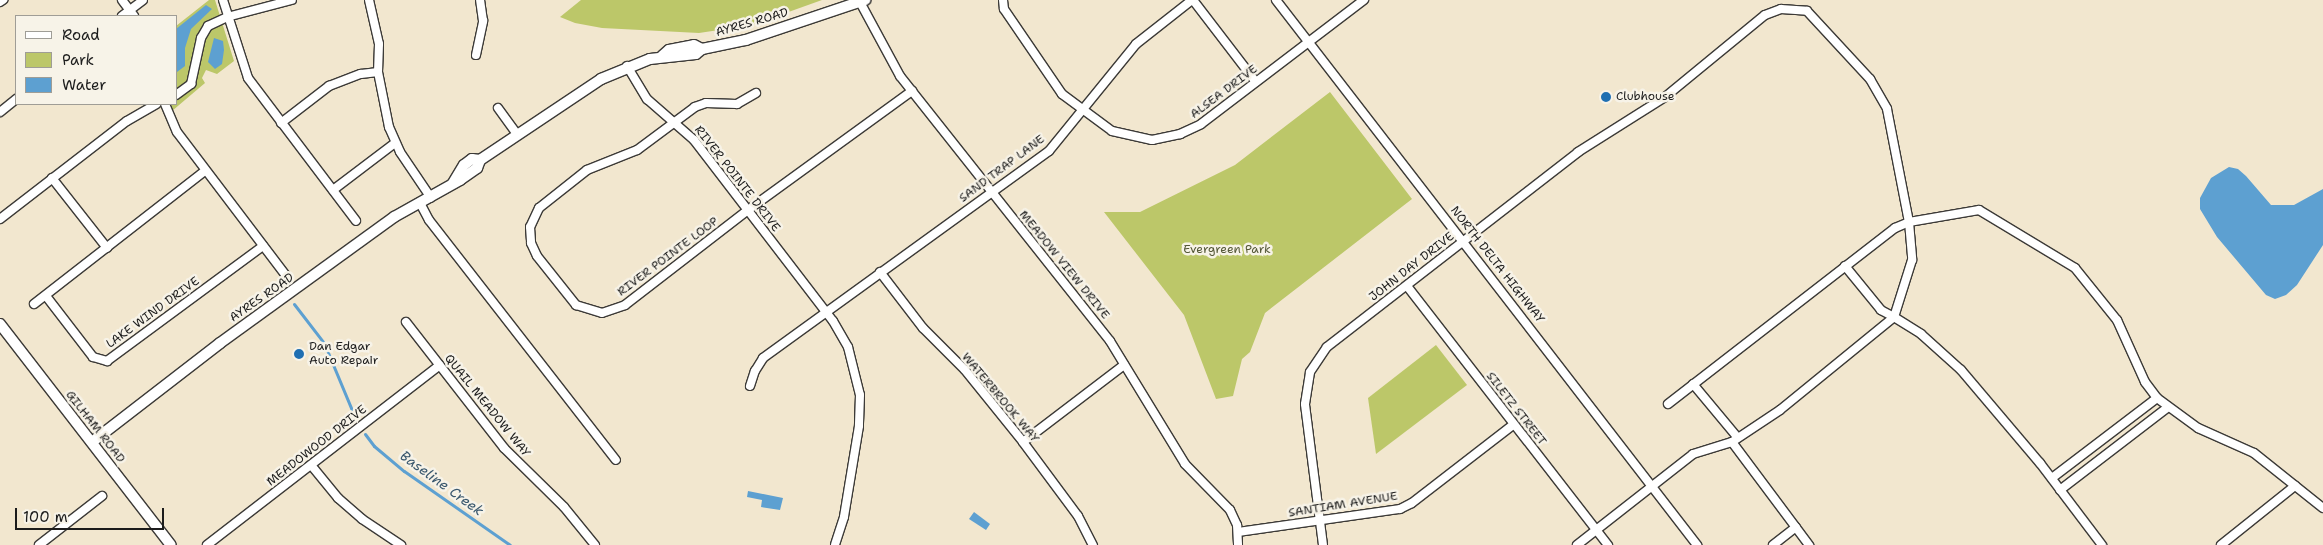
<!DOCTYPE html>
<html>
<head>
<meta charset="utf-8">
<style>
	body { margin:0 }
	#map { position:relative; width:2323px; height:545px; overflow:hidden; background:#f2e7cf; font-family:"Shantell Sans",sans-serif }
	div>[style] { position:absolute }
	.green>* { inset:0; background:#bcc769 }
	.water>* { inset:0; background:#5da0d1 }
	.stream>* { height:3px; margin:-1.5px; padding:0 1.5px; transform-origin:1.5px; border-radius:1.5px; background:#5da0d1 }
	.roads { filter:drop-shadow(1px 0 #3c3a37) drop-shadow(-1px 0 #3c3a37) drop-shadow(0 1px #3c3a37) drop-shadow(0 -1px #3c3a37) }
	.minor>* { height:8px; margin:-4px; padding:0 4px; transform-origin:4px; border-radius:4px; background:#fff }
	.tertiary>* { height:10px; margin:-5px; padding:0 5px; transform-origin:5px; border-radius:5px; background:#fff }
	.dots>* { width:14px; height:14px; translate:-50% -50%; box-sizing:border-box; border:2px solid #f7f3e8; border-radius:50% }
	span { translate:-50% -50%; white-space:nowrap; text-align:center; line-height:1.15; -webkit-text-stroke:5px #f7f3e8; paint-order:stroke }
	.street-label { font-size:12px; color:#1c1c1c }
	.poi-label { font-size:12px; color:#1c1c1c }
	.left { translate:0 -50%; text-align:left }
	.park-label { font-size:12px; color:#545837 }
	.water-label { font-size:14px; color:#39576d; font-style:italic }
	.legend { position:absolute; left:15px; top:15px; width:162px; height:90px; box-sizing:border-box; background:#f7f3e8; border:1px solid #9f9d96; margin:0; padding:6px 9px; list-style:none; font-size:15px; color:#1c1c1c }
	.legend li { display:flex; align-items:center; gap:10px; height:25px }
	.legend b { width:25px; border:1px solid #9f9d96 }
	.scale { position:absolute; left:15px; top:508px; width:149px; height:22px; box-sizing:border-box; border:2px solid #1c1c1c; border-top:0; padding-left:6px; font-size:15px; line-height:18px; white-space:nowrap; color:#1c1c1c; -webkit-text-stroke:4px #f7f3e8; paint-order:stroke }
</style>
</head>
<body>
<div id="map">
	<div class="green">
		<i style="clip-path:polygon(209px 0,215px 0,234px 61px,217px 74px,206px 70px,202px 78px,205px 83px,172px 111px,171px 104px,176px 104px,176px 26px)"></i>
		<i style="clip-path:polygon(581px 0,822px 0,752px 25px,699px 33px,602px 28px,575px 23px,560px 17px)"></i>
		<i style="clip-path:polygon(1330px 92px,1412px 199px,1265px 313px,1250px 352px,1242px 359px,1233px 396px,1216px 399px,1184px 315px,1104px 212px,1140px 212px,1235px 165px)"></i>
		<i style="clip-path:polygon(1436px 345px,1467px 385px,1376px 454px,1368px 398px)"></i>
	</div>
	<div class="water">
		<i style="clip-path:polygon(206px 5px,212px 9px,191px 29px,185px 48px,185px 66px,177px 72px,176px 29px)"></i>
		<i style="clip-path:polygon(214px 38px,223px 41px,224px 50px,222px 64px,215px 69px,208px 62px)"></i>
		<i style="clip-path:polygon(2229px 167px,2238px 169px,2246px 176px,2271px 205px,2294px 205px,2323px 189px,2323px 245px,2297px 285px,2286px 295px,2275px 299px,2266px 295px,2217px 237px,2200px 209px,2200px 198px,2211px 178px)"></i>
		<i style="clip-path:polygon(748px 491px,783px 498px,780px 510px,761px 507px,762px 500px,747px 497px)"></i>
		<i style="clip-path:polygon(974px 512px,990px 524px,986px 530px,969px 519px)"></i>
	</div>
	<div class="stream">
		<i style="left:294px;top:304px;width:49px;rotate:52.4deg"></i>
		<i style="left:324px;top:343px;width:83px;rotate:67.4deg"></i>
		<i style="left:365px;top:434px;width:15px;rotate:53deg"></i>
		<i style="left:374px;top:446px;width:39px;rotate:40deg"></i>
		<i style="left:404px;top:471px;width:129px;rotate:34.9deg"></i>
	</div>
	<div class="roads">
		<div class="minor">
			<i style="left:122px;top:0;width:20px;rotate:53deg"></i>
			<i style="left:223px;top:0;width:82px;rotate:72.2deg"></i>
			<i style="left:248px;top:78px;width:179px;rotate:52.9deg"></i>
			<i style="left:369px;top:0;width:45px;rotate:77.2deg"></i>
			<i style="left:379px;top:44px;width:28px;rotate:92deg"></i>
			<i style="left:378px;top:72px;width:56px;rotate:78.7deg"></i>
			<i style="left:389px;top:127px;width:27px;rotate:66deg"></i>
			<i style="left:400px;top:152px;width:55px;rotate:56deg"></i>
			<i style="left:1003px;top:0;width:9px;rotate:84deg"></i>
			<i style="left:1004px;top:9px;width:103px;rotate:55.7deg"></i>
			<i style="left:1062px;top:94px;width:62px;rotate:36.5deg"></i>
			<i style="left:1112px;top:131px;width:41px;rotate:12.7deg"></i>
			<i style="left:1152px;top:140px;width:29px;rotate:-12deg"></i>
			<i style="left:1180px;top:134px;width:23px;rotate:-25deg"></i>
			<i style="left:1201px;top:124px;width:205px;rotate:-37.3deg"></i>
			<i style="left:1193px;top:0;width:103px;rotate:52.5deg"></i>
			<i style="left:1276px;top:0;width:689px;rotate:52.31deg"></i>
			<i style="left:0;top:2px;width:4px;rotate:-34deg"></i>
			<i style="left:860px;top:2px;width:84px;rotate:61.6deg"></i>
			<i style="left:900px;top:76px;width:338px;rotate:51.6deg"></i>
			<i style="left:1110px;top:341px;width:144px;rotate:58.6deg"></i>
			<i style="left:1185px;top:464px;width:64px;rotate:45.6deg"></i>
			<i style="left:1230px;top:510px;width:17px;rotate:65deg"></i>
			<i style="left:1237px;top:525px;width:20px;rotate:87deg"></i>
			<i style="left:122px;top:16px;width:26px;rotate:-37deg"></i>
			<i style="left:476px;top:55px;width:35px;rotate:-78deg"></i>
			<i style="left:483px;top:21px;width:21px;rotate:-98deg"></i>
			<i style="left:627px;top:66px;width:39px;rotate:59deg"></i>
			<i style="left:647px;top:99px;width:62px;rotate:41.1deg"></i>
			<i style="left:694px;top:140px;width:228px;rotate:52.5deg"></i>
			<i style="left:833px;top:321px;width:30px;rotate:60deg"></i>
			<i style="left:848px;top:347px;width:49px;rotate:76deg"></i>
			<i style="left:860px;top:395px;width:31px;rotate:92deg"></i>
			<i style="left:859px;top:426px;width:92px;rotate:99.4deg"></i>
			<i style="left:844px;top:517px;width:29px;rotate:108deg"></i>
			<i style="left:756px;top:93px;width:22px;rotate:150deg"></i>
			<i style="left:737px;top:104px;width:31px;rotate:-178deg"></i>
			<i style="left:706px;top:103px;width:12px;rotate:160deg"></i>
			<i style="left:695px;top:107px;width:72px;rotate:143.4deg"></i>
			<i style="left:637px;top:150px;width:54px;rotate:158.2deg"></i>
			<i style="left:587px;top:170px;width:61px;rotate:141.6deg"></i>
			<i style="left:539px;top:208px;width:21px;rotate:115deg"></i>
			<i style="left:530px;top:227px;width:16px;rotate:86deg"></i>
			<i style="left:531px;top:243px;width:14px;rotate:65deg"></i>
			<i style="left:537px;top:256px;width:63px;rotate:51.5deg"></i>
			<i style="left:576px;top:305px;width:27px;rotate:17deg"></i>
			<i style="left:602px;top:313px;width:24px;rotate:-19deg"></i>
			<i style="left:625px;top:305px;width:155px;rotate:-37.7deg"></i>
			<i style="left:748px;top:210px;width:203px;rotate:-36deg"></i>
			<i style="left:176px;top:95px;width:19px;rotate:-36deg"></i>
			<i style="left:191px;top:84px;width:47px;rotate:-77.7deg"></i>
			<i style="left:201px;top:38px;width:14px;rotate:-60deg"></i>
			<i style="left:208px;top:26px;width:21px;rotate:-25deg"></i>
			<i style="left:227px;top:17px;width:67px;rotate:-14.7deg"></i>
			<i style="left:165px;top:104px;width:30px;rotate:67deg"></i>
			<i style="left:177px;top:132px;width:182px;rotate:52.8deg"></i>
			<i style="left:498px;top:108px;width:32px;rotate:54deg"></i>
			<i style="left:0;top:112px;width:21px;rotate:-39deg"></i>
			<i style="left:281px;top:123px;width:61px;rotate:-37.6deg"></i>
			<i style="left:329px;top:86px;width:34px;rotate:-21deg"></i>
			<i style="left:361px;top:74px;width:17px;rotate:-7deg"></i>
			<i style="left:52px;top:178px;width:89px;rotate:51.8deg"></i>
			<i style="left:333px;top:190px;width:78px;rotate:-37.2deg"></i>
			<i style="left:420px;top:203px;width:19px;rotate:62deg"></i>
			<i style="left:429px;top:220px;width:304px;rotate:52.1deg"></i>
			<i style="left:0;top:219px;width:160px;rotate:-37.7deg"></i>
			<i style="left:127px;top:121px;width:34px;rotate:-30deg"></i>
			<i style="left:880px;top:272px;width:71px;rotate:52.5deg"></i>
			<i style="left:923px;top:328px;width:59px;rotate:45deg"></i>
			<i style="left:965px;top:370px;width:92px;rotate:51.1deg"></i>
			<i style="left:1023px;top:442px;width:92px;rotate:53.4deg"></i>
			<i style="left:1078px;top:516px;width:33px;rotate:63deg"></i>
			<i style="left:1407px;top:286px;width:328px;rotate:52.2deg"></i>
			<i style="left:46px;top:296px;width:77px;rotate:52.4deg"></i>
			<i style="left:93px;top:357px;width:15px;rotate:16deg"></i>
			<i style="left:107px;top:361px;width:194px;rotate:-36.4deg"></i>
			<i style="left:34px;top:304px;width:217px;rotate:-37.9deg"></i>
			<i style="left:406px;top:322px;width:160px;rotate:52.1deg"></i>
			<i style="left:504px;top:448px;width:84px;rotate:44.5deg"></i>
			<i style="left:564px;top:507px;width:49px;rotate:50.8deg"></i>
			<i style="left:1693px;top:384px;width:70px;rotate:50.2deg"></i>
			<i style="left:750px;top:386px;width:16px;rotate:-72deg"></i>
			<i style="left:755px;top:371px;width:15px;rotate:-58deg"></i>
			<i style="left:763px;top:358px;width:353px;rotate:-35.9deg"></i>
			<i style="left:1049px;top:151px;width:138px;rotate:-50.9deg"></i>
			<i style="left:1136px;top:44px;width:71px;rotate:-38.2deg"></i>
			<i style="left:1668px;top:404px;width:287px;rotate:-37.8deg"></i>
			<i style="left:1895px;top:228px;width:15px;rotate:-23deg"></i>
			<i style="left:1909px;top:222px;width:71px;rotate:-9.7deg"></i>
			<i style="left:1979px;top:210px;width:112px;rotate:31.1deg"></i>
			<i style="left:2075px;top:268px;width:67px;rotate:51.1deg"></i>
			<i style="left:2117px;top:320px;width:68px;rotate:65.7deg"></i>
			<i style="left:2145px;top:382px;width:20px;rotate:53deg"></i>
			<i style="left:2157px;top:398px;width:51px;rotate:36.2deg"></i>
			<i style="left:2198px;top:428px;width:61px;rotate:24.1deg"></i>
			<i style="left:2254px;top:453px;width:88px;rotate:38.6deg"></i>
			<i style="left:1023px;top:442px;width:127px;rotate:-37.3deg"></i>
			<i style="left:1732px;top:442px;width:129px;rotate:53.2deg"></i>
			<i style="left:311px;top:465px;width:43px;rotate:50.7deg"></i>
			<i style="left:338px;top:498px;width:32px;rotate:41deg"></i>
			<i style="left:362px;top:519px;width:47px;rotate:33.7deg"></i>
			<i style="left:2052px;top:478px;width:132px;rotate:-37.3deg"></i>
			<i style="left:2060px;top:490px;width:136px;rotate:-37.5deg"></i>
			<i style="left:1238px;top:532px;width:164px;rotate:-8.1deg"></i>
			<i style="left:1400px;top:509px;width:13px;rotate:-27deg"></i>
			<i style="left:1412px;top:503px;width:128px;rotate:-37.7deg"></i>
			<i style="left:39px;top:545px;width:80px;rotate:-37.9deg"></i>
			<i style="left:207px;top:545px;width:294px;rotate:-37.7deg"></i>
			<i style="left:1323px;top:545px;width:142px;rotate:-97.3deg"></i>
			<i style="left:1305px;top:404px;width:32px;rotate:-81deg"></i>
			<i style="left:1310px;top:372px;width:30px;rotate:-56deg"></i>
			<i style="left:1327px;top:347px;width:318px;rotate:-37.8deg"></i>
			<i style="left:1578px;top:152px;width:103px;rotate:-32.3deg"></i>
			<i style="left:1665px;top:97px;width:129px;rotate:-39.4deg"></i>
			<i style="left:1765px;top:15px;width:17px;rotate:-21deg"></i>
			<i style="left:1781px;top:9px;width:26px;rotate:4deg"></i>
			<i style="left:1807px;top:11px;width:93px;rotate:47.2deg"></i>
			<i style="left:1870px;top:79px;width:34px;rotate:60deg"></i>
			<i style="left:1887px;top:109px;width:115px;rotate:79deg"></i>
			<i style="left:1909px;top:222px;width:38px;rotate:85deg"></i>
			<i style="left:1912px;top:260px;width:60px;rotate:107.5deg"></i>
			<i style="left:1894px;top:317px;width:15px;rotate:-152deg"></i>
			<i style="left:1881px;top:310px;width:57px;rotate:-129.3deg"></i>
			<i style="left:1577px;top:545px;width:147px;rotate:-38.1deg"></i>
			<i style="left:1693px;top:454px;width:41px;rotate:-17.1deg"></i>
			<i style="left:1732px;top:442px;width:58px;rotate:-33.7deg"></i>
			<i style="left:1780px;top:410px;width:147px;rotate:-39.2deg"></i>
			<i style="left:1894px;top:317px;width:32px;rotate:32deg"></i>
			<i style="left:1921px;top:334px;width:54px;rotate:42deg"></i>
			<i style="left:1961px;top:370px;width:122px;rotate:49.7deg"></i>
			<i style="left:2040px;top:463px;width:103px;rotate:52.9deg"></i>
			<i style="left:1773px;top:545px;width:29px;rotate:-38deg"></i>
			<i style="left:2221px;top:545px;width:95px;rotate:-38.6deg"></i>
		</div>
		<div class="tertiary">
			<i style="left:662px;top:56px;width:9px;rotate:-41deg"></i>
			<i style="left:669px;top:50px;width:25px;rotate:-11deg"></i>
			<i style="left:694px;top:45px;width:9px;rotate:27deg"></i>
			<i style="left:453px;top:183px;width:21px;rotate:-59deg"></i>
			<i style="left:464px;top:165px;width:10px;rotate:-37deg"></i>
			<i style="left:472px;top:159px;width:8px;rotate:7deg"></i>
			<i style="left:0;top:324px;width:279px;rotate:52.3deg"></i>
			<i style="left:92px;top:442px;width:162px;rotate:-37.7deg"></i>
			<i style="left:220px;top:343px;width:215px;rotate:-35.9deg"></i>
			<i style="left:394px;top:217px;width:76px;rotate:-29.3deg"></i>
			<i style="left:460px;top:180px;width:21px;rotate:-35deg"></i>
			<i style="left:477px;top:168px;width:9px;rotate:-69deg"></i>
			<i style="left:480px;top:160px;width:146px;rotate:-33.8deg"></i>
			<i style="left:601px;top:79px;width:53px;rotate:-22.2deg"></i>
			<i style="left:650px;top:59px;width:46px;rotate:-6.2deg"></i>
			<i style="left:696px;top:54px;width:8px;rotate:-40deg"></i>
			<i style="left:702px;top:49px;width:45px;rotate:-11.6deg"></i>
			<i style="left:746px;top:40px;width:126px;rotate:-18.6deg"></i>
		</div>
	</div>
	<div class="dots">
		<i style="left:1606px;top:97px;background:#1f6fb2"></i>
		<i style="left:299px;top:354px;background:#1f6fb2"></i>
	</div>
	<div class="street-label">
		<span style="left:752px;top:23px;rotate:-16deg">AYRES ROAD</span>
		<span style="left:1224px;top:92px;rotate:-37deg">ALSEA DRIVE</span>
		<span style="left:1002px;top:169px;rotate:-37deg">SAND TRAP LANE</span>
		<span style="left:737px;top:179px;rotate:52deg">RIVER POINTE DRIVE</span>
		<span style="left:668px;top:257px;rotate:-37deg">RIVER POINTE LOOP</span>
		<span style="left:1064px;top:265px;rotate:51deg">MEADOW VIEW DRIVE</span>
		<span style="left:1497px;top:265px;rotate:52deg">NORTH DELTA HIGHWAY</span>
		<span style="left:1412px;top:267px;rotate:-38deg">JOHN DAY DRIVE</span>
		<span style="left:262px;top:298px;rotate:-35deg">AYRES ROAD</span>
		<span style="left:153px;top:313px;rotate:-36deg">LAKE WIND DRIVE</span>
		<span style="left:1000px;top:398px;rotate:50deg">WATERBROOK WAY</span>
		<span style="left:487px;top:406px;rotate:51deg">QUAIL MEADOW WAY</span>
		<span style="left:1516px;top:409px;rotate:52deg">SILETZ STREET</span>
		<span style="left:95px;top:427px;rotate:52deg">GILHAM ROAD</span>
		<span style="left:317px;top:446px;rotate:-38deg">MEADOWOOD DRIVE</span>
		<span style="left:1343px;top:505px;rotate:-9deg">SANTIAM AVENUE</span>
	</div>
	<div class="poi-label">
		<span class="left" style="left:1616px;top:97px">Clubhouse</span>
		<span class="left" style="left:309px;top:354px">Dan Edgar<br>Auto Repair</span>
	</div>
	<div class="park-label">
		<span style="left:1227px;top:250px">Evergreen Park</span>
	</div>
	<div class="water-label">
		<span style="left:442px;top:483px;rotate:36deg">Baseline Creek</span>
	</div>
	<ul class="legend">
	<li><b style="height:6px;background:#fff"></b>Road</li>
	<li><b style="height:14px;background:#bcc769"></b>Park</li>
	<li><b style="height:14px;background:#5da0d1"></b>Water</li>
	</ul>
	<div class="scale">100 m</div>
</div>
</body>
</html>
